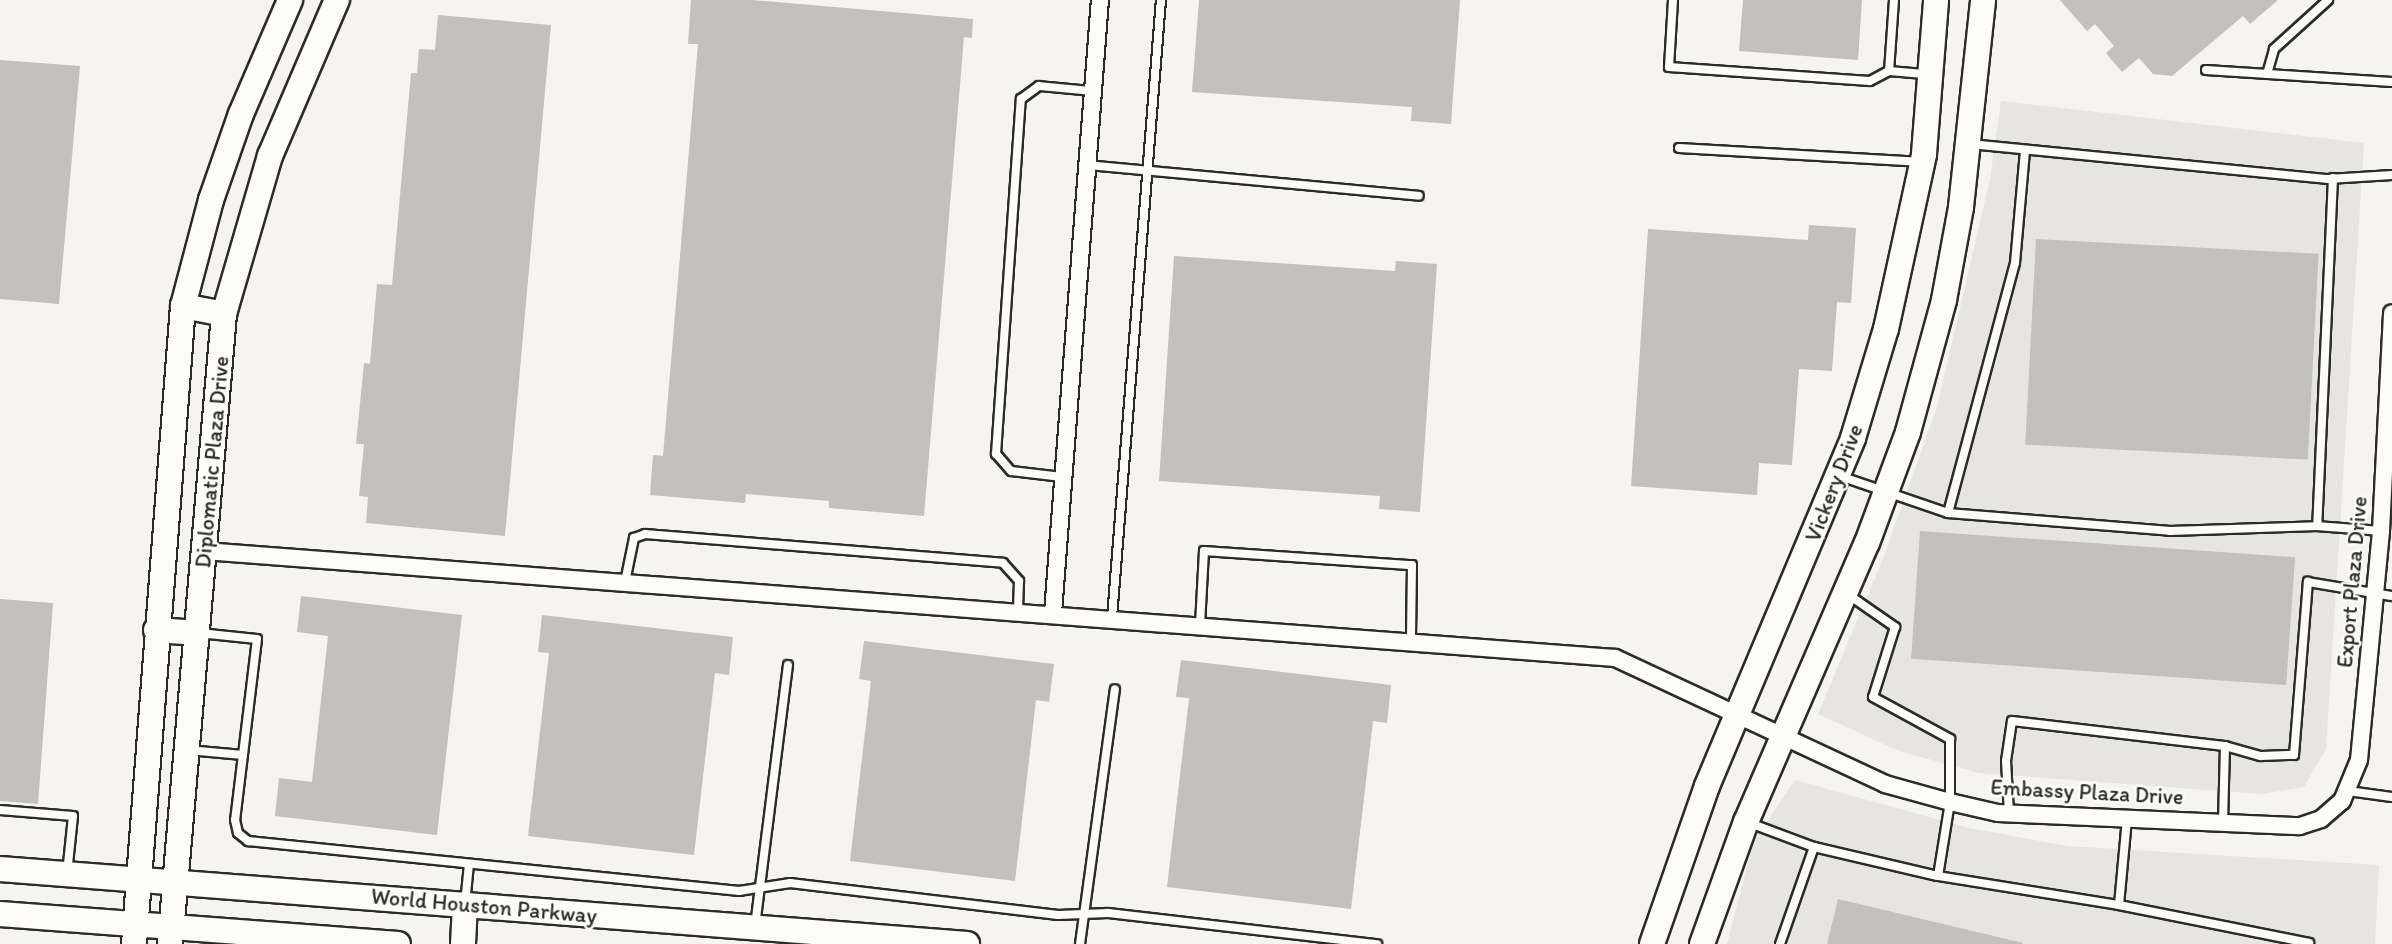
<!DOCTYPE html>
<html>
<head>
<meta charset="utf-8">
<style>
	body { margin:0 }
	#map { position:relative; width:2392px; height:944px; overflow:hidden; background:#f5f4ef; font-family:Itim,sans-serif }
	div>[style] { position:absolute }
	.built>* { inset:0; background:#e6e5e0 }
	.building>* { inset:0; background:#c2c1be; transform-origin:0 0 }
	.roads { filter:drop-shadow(2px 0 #2b2b2b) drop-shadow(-2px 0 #2b2b2b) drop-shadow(0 2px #2b2b2b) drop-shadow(0 -2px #2b2b2b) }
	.lane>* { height:8px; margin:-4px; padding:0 4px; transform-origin:4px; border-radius:4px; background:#fdfcf7 }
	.street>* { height:16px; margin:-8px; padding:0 8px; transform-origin:8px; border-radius:8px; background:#fdfcf7 }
	.secondary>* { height:24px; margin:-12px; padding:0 12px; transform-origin:12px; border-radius:12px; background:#fdfcf7 }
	span { translate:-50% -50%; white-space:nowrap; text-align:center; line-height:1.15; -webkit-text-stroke:5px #fdfcf7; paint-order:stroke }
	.street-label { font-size:22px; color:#2b2b2b }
</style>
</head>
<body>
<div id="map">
	<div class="built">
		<i style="clip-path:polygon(2001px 101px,2364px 143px,2326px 749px,2304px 787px,2262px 794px,1979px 773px,1899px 751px,1818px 714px,1884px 556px,1937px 407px,1990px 179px)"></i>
		<i style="clip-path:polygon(1795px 780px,1969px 828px,2068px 846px,2379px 865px,2375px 944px,1727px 944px,1754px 841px)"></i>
	</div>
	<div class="building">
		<i style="clip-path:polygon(691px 0,753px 0,973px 19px,972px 38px,964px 37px,924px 516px,829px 508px,829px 501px,746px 494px,745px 503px,650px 495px,653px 455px,663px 456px,698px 44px,688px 44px)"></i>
		<i style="clip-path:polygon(1199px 0,1460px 0,1451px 124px,1411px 121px,1412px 107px,1192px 92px)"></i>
		<i style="clip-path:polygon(1743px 0,1862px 0,1858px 60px,1739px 51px)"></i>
		<i style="clip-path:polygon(2060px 0,2278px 0,2250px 24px,2243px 16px,2172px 76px,2153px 74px,2139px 58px,2122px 72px,2106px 53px,2114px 46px,2095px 24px,2087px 31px)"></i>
		<i style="clip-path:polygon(438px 15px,551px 25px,505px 536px,366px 523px,368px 497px,359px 496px,364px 444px,356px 444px,364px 363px,370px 364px,377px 284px,392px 285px,411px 73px,417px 73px,419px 49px,435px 50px)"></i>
		<i style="clip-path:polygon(0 60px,80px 66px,59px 304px,0 299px)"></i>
		<i style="clip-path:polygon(1809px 225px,1856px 228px,1851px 303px,1837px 302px,1832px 371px,1799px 369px,1792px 465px,1759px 463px,1757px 495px,1631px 486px,1648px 229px,1808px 240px)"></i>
		<i style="left:2036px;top:239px;width:283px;height:206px;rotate:3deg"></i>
		<i style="clip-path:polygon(1174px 256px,1395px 271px,1396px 261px,1437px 264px,1420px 512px,1379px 509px,1380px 496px,1159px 481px)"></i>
		<i style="left:1920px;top:531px;width:376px;height:128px;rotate:4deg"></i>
		<i style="clip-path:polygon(301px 596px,462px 615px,437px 835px,275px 816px,279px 778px,312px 782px,328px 636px,297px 632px)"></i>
		<i style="clip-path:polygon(0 599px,53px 603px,38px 804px,0 801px)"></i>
		<i style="clip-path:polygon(542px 615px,733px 637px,729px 675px,715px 673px,694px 855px,528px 836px,549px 653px,538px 652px)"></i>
		<i style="clip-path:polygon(864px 641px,1054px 664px,1049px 702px,1036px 700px,1015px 881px,850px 861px,871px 681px,859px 679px)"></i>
		<i style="clip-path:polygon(1181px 660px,1391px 685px,1387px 723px,1373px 721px,1351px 909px,1167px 887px,1189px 698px,1176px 697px)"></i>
		<i style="clip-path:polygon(1838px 899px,2023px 943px,2022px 944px,1827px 944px)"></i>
	</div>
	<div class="roads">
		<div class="lane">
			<i style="left:1673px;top:0;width:67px;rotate:93.4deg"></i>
			<i style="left:1669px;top:67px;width:201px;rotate:4deg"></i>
			<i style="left:1870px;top:81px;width:21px;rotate:-28deg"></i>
			<i style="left:1894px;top:0;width:71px;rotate:94deg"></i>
			<i style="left:1889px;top:71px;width:38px;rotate:5deg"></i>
			<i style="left:2206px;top:70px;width:186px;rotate:3.7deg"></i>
			<i style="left:2267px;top:74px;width:26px;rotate:-74deg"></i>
			<i style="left:2274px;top:49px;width:73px;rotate:-42.2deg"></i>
			<i style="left:1970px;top:144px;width:360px;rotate:5.6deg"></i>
			<i style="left:2328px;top:179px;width:64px;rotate:-3.6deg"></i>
			<i style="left:1679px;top:148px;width:240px;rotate:3.3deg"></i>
			<i style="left:1087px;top:165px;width:333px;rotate:5.3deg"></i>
			<i style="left:2333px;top:178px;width:348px;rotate:92.6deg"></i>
			<i style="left:2317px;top:526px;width:64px;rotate:4.5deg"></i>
			<i style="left:1840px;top:476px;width:114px;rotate:18.9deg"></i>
			<i style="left:1948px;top:513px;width:259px;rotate:-75deg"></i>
			<i style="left:2015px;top:263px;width:113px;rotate:-84.9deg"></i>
			<i style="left:1062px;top:477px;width:51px;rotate:-173.3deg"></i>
			<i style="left:1011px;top:471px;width:23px;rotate:-131deg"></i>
			<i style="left:996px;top:454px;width:356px;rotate:-86deg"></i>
			<i style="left:1021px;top:99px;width:22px;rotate:-36deg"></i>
			<i style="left:1039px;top:86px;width:53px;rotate:5.4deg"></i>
			<i style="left:1948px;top:513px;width:223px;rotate:4.6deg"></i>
			<i style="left:2170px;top:531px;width:147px;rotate:-1.9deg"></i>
			<i style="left:625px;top:582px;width:45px;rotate:-78.4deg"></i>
			<i style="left:634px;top:538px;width:12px;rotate:-20deg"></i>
			<i style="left:645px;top:534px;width:359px;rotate:4.6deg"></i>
			<i style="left:1003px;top:563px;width:24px;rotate:48deg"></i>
			<i style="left:1019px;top:581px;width:30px;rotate:92deg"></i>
			<i style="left:1846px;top:593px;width:60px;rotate:34.8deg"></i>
			<i style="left:1895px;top:627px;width:73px;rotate:107.4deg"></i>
			<i style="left:1873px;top:697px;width:88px;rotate:28.6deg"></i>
			<i style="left:1950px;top:739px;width:63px;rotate:90deg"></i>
			<i style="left:1950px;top:802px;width:75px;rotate:99.2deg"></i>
			<i style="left:1112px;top:618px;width:620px;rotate:-85.47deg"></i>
			<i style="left:1200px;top:625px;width:74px;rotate:-86.9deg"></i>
			<i style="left:1204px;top:551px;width:208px;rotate:3.9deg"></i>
			<i style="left:1412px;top:565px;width:76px;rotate:90.8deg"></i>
			<i style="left:199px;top:633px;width:58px;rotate:5.9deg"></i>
			<i style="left:257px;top:639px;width:182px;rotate:96.9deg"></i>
			<i style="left:235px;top:820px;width:13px;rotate:77deg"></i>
			<i style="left:238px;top:833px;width:13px;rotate:39deg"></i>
			<i style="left:248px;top:841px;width:494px;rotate:5.8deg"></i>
			<i style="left:739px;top:891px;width:52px;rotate:-8.9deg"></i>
			<i style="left:790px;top:883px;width:270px;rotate:6.8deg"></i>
			<i style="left:1058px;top:915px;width:50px;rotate:-2.3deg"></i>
			<i style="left:1108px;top:913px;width:271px;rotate:6.6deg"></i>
			<i style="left:2225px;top:746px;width:37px;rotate:16deg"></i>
			<i style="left:2261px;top:756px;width:33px;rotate:-2deg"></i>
			<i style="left:2294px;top:755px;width:174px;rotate:-85.4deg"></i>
			<i style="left:2308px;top:582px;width:85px;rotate:9.5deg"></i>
			<i style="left:188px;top:750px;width:55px;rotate:5.2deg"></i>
			<i style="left:2348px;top:791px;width:44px;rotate:7.8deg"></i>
			<i style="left:0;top:810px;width:73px;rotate:4.7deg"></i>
			<i style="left:73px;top:816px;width:58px;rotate:95.9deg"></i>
			<i style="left:2009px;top:813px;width:52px;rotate:-93.3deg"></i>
			<i style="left:2006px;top:761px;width:40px;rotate:-81.5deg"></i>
			<i style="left:2012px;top:721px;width:214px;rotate:6.7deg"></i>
			<i style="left:2225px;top:746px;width:77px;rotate:91.5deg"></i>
			<i style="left:1747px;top:822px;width:72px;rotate:20.5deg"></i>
			<i style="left:1814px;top:847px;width:127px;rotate:13.2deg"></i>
			<i style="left:1938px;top:876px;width:183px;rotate:9.1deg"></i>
			<i style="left:2119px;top:905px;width:194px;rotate:11.3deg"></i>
			<i style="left:465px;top:904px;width:40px;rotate:-84.3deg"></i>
			<i style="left:2119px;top:905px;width:86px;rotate:-84.7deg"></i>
			<i style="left:755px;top:926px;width:263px;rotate:-82.8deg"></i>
			<i style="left:1080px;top:944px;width:257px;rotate:-82.2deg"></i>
			<i style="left:1780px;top:944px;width:103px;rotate:-70.7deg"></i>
		</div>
		<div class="street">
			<i style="left:204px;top:551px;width:1415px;rotate:4.34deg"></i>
			<i style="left:1615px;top:658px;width:298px;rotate:25deg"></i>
			<i style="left:1885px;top:784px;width:67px;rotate:15.5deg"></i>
			<i style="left:1950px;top:802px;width:49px;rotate:12.9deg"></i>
			<i style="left:1998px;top:813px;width:302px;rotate:2.5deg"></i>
			<i style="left:2300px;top:826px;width:22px;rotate:-18deg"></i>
			<i style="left:2321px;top:819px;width:28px;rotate:-41deg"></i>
			<i style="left:2342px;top:801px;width:44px;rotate:-67.5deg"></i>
			<i style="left:2359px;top:760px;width:230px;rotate:-84.5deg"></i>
			<i style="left:2381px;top:531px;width:218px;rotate:-87.1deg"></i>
			<i style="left:1053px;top:613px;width:615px;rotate:-85.62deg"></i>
		</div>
		<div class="secondary">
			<i style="left:183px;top:306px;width:42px;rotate:11deg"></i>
			<i style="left:156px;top:630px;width:42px;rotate:4.1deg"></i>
			<i style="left:0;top:869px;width:970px;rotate:4.43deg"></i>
			<i style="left:0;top:914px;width:399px;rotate:4.3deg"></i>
			<i style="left:134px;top:944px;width:640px;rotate:-85.61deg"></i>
			<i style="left:183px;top:306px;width:110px;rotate:-75.2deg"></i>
			<i style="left:211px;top:200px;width:91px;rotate:-70.8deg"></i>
			<i style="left:241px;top:114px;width:124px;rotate:-66.7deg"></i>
			<i style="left:170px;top:944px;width:632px;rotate:-85.1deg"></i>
			<i style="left:224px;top:314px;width:165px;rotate:-73.8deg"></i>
			<i style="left:270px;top:156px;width:170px;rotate:-66.8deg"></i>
			<i style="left:463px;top:944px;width:40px;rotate:-87.1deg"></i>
			<i style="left:1652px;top:944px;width:167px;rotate:-70.8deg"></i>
			<i style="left:1707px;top:786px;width:377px;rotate:-67.2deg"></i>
			<i style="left:1853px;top:438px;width:114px;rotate:-73.2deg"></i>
			<i style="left:1886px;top:329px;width:179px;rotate:-77.7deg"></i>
			<i style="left:1924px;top:154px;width:154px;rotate:-85.5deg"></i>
			<i style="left:1702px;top:944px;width:130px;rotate:-70.2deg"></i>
			<i style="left:1746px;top:822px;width:304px;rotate:-66.6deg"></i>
			<i style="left:1867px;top:543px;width:118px;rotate:-69.7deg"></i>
			<i style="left:1908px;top:432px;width:137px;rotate:-74.7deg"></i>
			<i style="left:1944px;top:300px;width:95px;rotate:-79.6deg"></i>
			<i style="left:1961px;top:207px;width:208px;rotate:-83.9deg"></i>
		</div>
	</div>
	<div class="street-label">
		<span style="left:212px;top:462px;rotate:-85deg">Diplomatic Plaza Drive</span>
		<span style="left:1834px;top:483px;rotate:-69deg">Vickery Drive</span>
		<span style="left:2352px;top:582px;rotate:-85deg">Export Plaza Drive</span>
		<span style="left:2087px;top:792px;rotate:3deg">Embassy Plaza Drive</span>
		<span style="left:484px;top:906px;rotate:5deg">World Houston Parkway</span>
	</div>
</div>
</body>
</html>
